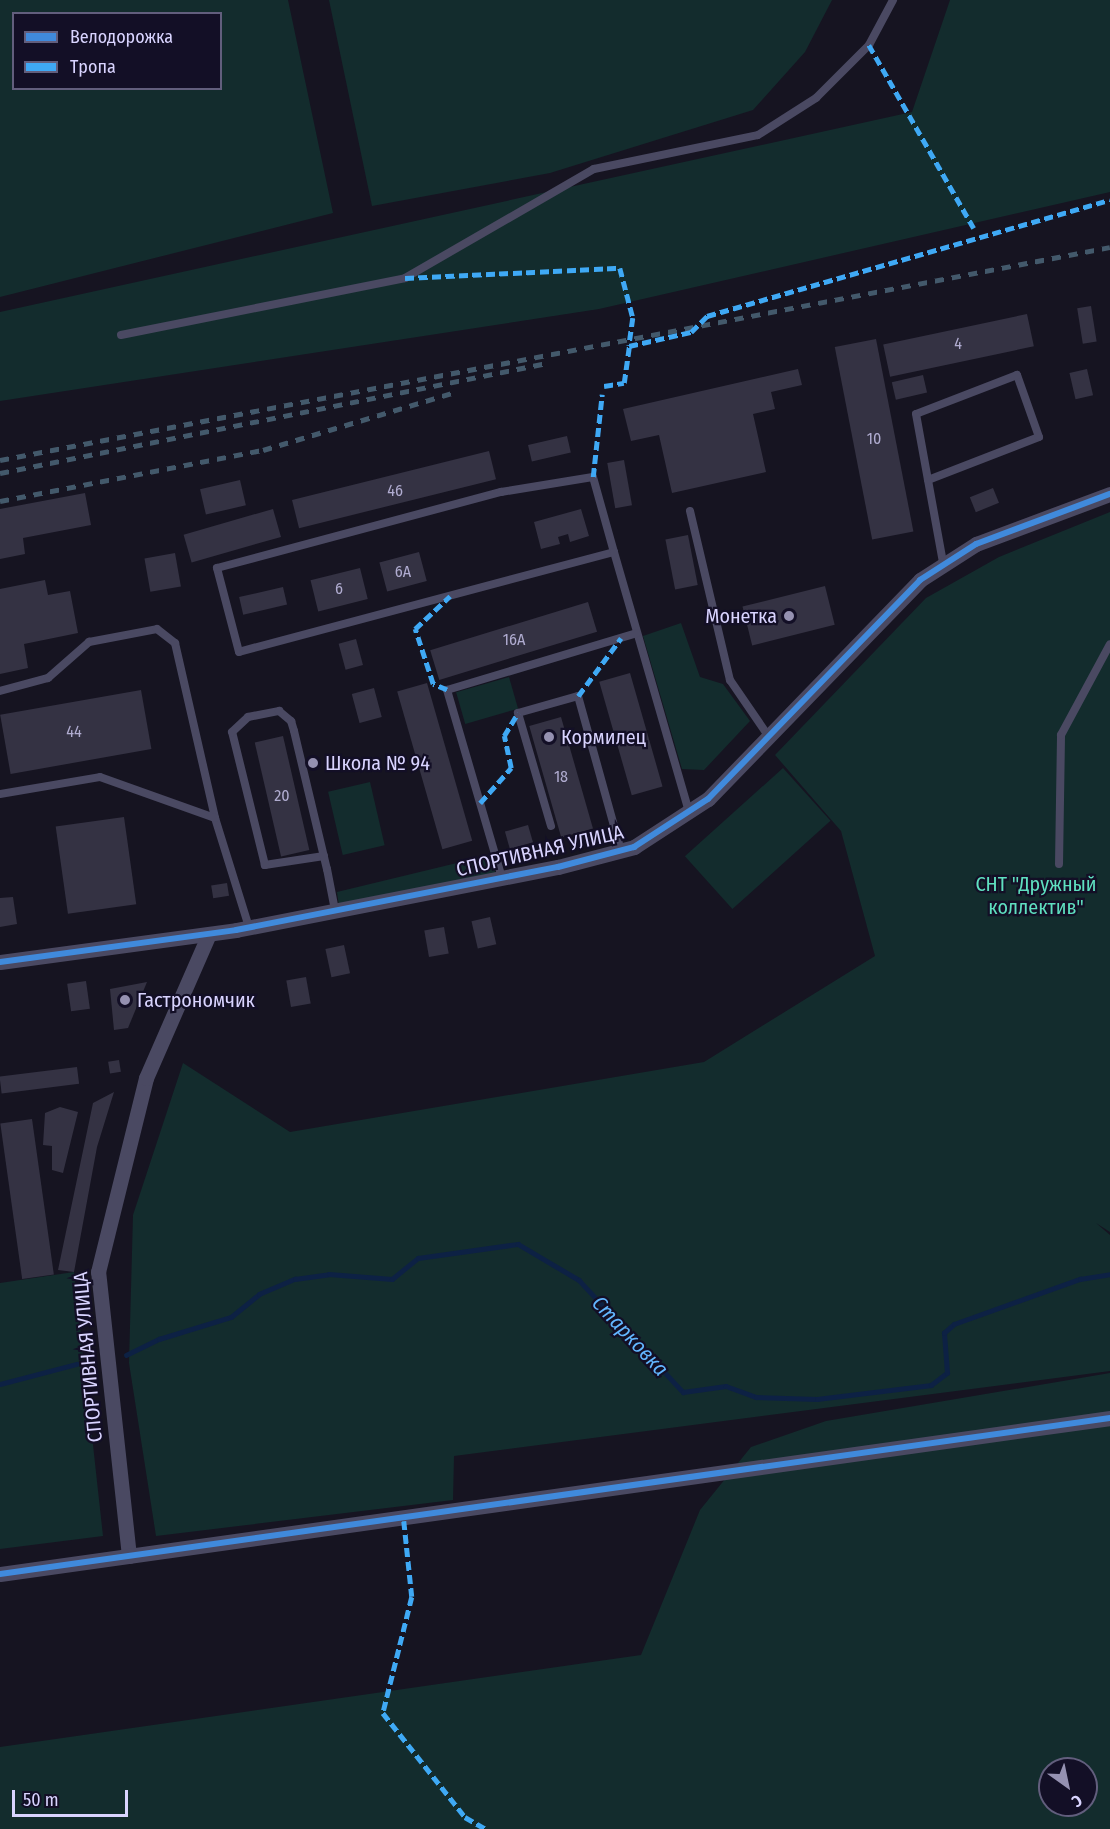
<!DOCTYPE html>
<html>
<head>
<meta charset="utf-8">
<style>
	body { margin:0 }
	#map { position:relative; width:1110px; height:1829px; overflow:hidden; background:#161421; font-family:"Fira Sans Condensed",sans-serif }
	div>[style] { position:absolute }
	.green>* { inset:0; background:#132c2d; transform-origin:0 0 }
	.stream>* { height:4.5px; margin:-2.25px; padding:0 2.25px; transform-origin:2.25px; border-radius:2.25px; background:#0d2144 }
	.building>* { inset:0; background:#343243; transform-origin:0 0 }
	.service>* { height:8px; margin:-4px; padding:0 4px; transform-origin:4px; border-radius:4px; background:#4a4962 }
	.minor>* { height:15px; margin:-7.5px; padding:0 7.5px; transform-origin:7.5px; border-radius:7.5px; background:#4a4962 }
	.rail>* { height:4.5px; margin-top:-2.25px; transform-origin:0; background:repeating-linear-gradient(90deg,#43596b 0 9px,transparent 0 17px) }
	.quiet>* { height:4.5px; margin-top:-2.25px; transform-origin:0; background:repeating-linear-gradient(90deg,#3fa9f5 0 9px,transparent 0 13.5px) }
	.cycleway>* { height:6px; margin:-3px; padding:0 3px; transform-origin:3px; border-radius:3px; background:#408adc }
	.dots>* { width:16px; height:16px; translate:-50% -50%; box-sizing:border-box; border:3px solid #130f26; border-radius:50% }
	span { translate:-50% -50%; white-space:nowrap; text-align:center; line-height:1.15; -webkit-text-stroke:4.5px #130f26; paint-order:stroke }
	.number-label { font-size:16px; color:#b0acd0 }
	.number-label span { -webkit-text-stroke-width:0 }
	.poi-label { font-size:20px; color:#d9d4ff }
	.right { translate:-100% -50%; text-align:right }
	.left { translate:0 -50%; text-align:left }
	.street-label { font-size:20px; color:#d9d4ff }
	.park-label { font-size:20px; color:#5fe0c0 }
	.water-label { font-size:21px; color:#62b6ff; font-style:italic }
	.legend { position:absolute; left:12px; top:12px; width:210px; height:78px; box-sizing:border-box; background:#130f26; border:2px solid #625e7d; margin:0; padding:8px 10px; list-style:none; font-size:18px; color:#d9d4ff }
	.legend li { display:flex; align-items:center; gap:12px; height:30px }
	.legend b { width:30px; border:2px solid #625e7d }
	.north { position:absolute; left:1038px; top:1757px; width:60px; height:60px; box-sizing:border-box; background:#130f26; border:2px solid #625e7d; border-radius:50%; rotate:147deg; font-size:16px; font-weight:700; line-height:24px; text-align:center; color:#d9d4ff }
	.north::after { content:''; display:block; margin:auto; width:21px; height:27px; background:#9591b1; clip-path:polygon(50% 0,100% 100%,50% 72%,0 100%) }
	.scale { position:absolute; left:12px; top:1790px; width:116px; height:27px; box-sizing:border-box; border:3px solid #d9d4ff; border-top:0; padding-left:8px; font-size:18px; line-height:21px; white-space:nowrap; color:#d9d4ff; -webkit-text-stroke:4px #130f26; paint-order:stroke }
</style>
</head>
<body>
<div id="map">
	<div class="green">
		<i style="clip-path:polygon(evenodd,0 0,288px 0,333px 213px,0 297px,0 0,14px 14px,220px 14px,220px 88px,14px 88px,14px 14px)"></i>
		<i style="clip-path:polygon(329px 0,832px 0,805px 52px,753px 110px,550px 173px,372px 206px)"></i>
		<i style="clip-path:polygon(950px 0,1110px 0,1110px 192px,599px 309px,0 401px,0 312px,912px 112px)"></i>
		<i style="clip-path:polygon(1110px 512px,1110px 1232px,1096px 1223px,1110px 1235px,1110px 1371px,454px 1456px,453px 1500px,156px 1536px,129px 1363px,133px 1215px,183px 1063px,290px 1132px,704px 1062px,875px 956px,841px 831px,775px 755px,926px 598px,999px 557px)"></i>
		<i style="clip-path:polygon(681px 623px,700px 677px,723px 684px,750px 721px,704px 770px,682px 769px,643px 636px)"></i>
		<i style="left:509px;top:677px;width:33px;height:55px;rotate:74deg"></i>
		<i style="left:783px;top:768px;width:71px;height:132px;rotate:48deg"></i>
		<i style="left:370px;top:782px;width:65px;height:43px;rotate:77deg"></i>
		<i style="clip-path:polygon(490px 855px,496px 875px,339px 906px,337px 892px)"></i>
		<i style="clip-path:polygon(74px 1272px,103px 1536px,0 1549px,0 1283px)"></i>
		<i style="clip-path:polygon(evenodd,1110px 1373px,1110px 1829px,0 1829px,0 1747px,641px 1655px,700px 1510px,751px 1447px,826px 1421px,1110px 1373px,1050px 1769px,1086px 1769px,1086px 1805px,1050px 1805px,1050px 1769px)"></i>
	</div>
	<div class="stream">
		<i style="left:126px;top:1355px;width:37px;rotate:-26deg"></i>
		<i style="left:159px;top:1339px;width:75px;rotate:-17deg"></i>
		<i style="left:231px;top:1317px;width:36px;rotate:-39deg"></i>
		<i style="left:259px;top:1294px;width:39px;rotate:-23deg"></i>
		<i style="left:295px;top:1279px;width:34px;rotate:-8deg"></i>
		<i style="left:329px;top:1274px;width:63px;rotate:4.5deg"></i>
		<i style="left:392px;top:1279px;width:33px;rotate:-39deg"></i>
		<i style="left:418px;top:1258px;width:101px;rotate:-8deg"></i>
		<i style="left:518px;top:1244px;width:71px;rotate:30.5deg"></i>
		<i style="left:579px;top:1280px;width:153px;rotate:47.1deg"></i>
		<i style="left:683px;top:1392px;width:43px;rotate:-7.9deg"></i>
		<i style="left:726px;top:1386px;width:32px;rotate:20deg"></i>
		<i style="left:756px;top:1397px;width:61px;rotate:1.9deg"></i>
		<i style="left:817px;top:1399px;width:115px;rotate:-7deg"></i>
		<i style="left:931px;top:1385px;width:20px;rotate:-37deg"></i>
		<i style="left:947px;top:1373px;width:40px;rotate:-94.3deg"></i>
		<i style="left:944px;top:1333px;width:13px;rotate:-42deg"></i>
		<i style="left:954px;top:1324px;width:134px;rotate:-19.7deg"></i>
		<i style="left:1080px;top:1279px;width:30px;rotate:-9deg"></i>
		<i style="left:0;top:1384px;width:79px;rotate:-14.7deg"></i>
	</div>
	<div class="building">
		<i style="left:1091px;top:306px;width:36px;height:14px;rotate:81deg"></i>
		<i style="left:1027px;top:314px;width:33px;height:147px;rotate:78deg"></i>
		<i style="left:876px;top:339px;width:196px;height:42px;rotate:79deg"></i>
		<i style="clip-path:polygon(798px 369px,802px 385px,771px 392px,775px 409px,753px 414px,766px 472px,672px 493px,659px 435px,631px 441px,623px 409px)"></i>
		<i style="left:1087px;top:369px;width:27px;height:18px;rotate:77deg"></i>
		<i style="left:923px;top:375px;width:18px;height:32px;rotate:77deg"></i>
		<i style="left:567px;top:436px;width:17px;height:40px;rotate:77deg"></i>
		<i style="left:489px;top:451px;width:29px;height:203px;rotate:76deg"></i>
		<i style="left:624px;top:460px;width:46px;height:17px;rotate:80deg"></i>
		<i style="left:240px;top:480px;width:26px;height:41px;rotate:77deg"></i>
		<i style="left:993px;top:488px;width:16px;height:25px;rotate:68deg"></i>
		<i style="clip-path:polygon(85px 493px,91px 525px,23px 538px,25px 554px,0 559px,0 509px)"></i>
		<i style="left:273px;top:509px;width:29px;height:93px;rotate:74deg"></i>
		<i style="clip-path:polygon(581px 509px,589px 536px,570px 542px,568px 534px,558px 537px,560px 544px,541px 549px,534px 522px)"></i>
		<i style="left:688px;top:535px;width:51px;height:23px;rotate:79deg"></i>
		<i style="left:419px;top:552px;width:30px;height:41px;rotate:75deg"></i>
		<i style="left:175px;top:553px;width:34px;height:31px;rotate:80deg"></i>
		<i style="left:360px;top:568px;width:32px;height:51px;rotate:76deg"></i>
		<i style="clip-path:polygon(45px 580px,48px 595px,70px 591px,78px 633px,24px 644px,28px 668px,0 674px,0 589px)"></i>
		<i style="left:825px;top:586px;width:40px;height:85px;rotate:76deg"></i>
		<i style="left:283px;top:587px;width:18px;height:45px;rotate:77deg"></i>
		<i style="left:588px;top:602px;width:31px;height:165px;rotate:73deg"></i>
		<i style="left:356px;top:639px;width:27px;height:18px;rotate:75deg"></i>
		<i style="left:630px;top:673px;width:118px;height:32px;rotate:74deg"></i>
		<i style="left:427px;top:683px;width:164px;height:31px;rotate:74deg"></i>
		<i style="left:374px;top:688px;width:30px;height:23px;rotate:75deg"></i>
		<i style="left:141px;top:690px;width:60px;height:143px;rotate:80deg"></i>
		<i style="left:561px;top:717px;width:116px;height:33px;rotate:74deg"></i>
		<i style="left:283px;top:736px;width:117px;height:29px;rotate:77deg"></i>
		<i style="left:124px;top:817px;width:88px;height:69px;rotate:82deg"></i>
		<i style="left:528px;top:825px;width:18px;height:24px;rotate:74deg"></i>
		<i style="left:227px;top:883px;width:13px;height:16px;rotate:81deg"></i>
		<i style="clip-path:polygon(13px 897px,17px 924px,0 927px,0 898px)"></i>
		<i style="left:490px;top:917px;width:28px;height:19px;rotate:77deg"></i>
		<i style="left:444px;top:927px;width:27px;height:20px;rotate:80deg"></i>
		<i style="left:344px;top:945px;width:29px;height:19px;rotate:78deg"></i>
		<i style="left:306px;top:977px;width:27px;height:20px;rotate:80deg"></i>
		<i style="left:86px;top:981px;width:28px;height:19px;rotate:82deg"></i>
		<i style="clip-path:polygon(147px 982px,128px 1028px,114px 1030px,110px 989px)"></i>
		<i style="left:119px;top:1060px;width:12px;height:11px;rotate:81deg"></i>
		<i style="left:77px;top:1067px;width:17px;height:78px;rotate:83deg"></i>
		<i style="clip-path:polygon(114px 1092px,97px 1147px,74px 1272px,58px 1270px,93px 1103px)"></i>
		<i style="clip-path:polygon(60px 1107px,78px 1112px,63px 1173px,52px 1170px,52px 1146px,43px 1145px,45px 1113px)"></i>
		<i style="left:32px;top:1119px;width:157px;height:32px;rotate:82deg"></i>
	</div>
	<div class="service">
		<i style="left:121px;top:335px;width:290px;rotate:-11.3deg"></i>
		<i style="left:405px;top:278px;width:218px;rotate:-30deg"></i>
		<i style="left:594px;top:169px;width:167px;rotate:-11.7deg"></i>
		<i style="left:758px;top:135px;width:69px;rotate:-32.5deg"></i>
		<i style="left:816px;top:98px;width:75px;rotate:-45deg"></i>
		<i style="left:869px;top:45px;width:51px;rotate:-61.9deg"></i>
		<i style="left:928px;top:480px;width:119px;rotate:-21.2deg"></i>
		<i style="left:1039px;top:437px;width:66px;rotate:-109.5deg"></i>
		<i style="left:1017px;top:375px;width:108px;rotate:158.9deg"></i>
		<i style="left:916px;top:414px;width:151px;rotate:79.7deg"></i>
		<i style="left:690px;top:511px;width:174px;rotate:76.7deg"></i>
		<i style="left:730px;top:680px;width:69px;rotate:55.6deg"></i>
		<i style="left:614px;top:552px;width:388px;rotate:165.1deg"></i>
		<i style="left:239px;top:652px;width:87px;rotate:-104.7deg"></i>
		<i style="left:217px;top:568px;width:294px;rotate:-15deg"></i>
		<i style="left:501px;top:492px;width:93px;rotate:-9.3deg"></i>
		<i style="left:593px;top:477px;width:78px;rotate:74.4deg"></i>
		<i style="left:614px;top:552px;width:270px;rotate:73.9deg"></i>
		<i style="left:0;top:691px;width:50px;rotate:-15.2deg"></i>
		<i style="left:48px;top:678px;width:55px;rotate:-41.3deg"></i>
		<i style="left:89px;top:642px;width:69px;rotate:-10.8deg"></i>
		<i style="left:157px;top:629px;width:23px;rotate:38deg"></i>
		<i style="left:175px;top:643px;width:180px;rotate:77.1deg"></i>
		<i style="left:215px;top:818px;width:114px;rotate:72.7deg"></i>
		<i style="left:0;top:794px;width:101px;rotate:-9.6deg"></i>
		<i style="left:100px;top:777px;width:122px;rotate:19.6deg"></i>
		<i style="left:551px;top:826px;width:118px;rotate:-106.3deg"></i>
		<i style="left:518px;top:713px;width:62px;rotate:-15.8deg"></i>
		<i style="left:578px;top:696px;width:161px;rotate:74.5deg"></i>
		<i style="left:324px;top:856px;width:60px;rotate:171.3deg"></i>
		<i style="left:265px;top:865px;width:137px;rotate:-103.9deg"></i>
		<i style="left:232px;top:732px;width:22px;rotate:-43deg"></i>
		<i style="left:248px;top:717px;width:32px;rotate:-11deg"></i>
		<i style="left:279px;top:711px;width:16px;rotate:40deg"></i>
		<i style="left:291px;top:721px;width:10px;rotate:73deg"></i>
		<i style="left:294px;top:731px;width:142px;rotate:76.6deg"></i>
		<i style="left:327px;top:869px;width:42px;rotate:79deg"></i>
		<i style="left:1059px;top:864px;width:129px;rotate:-89.1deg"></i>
		<i style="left:1061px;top:735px;width:103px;rotate:-61.7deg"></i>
		<i style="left:502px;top:878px;width:196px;rotate:-106.3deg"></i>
		<i style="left:447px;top:690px;width:198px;rotate:-16.7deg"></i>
	</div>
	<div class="minor">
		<i style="left:0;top:962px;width:238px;rotate:-7.7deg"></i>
		<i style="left:236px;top:930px;width:328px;rotate:-11.1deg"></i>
		<i style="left:558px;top:867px;width:79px;rotate:-14.7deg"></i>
		<i style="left:634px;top:847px;width:88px;rotate:-33deg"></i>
		<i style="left:708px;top:799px;width:305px;rotate:-45.9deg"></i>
		<i style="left:920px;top:580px;width:67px;rotate:-32.7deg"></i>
		<i style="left:976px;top:544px;width:143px;rotate:-20.5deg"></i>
		<i style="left:129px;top:1556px;width:286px;rotate:-96.2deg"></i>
		<i style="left:98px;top:1272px;width:200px;rotate:-76.1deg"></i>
		<i style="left:146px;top:1078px;width:157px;rotate:-66.4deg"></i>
		<i style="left:0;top:1574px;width:1121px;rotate:-8deg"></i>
	</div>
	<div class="rail">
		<i style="left:0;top:460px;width:1130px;rotate:-10.86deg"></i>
		<i style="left:0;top:473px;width:558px;rotate:-11.37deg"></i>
		<i style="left:0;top:501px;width:268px;rotate:-11deg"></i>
		<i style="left:263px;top:450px;width:197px;rotate:-16.8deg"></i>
	</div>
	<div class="quiet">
		<i style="left:869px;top:45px;width:211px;rotate:60.2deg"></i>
		<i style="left:405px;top:278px;width:215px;rotate:-2.7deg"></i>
		<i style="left:620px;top:268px;width:52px;rotate:75.4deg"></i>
		<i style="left:633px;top:318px;width:28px;rotate:98deg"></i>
		<i style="left:604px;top:386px;width:20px;rotate:-9deg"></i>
		<i style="left:624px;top:383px;width:37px;rotate:-82deg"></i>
		<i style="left:629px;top:346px;width:64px;rotate:-12.7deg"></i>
		<i style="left:691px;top:332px;width:23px;rotate:-45deg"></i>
		<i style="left:707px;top:316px;width:419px;rotate:-16.1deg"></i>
		<i style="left:593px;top:477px;width:83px;rotate:-83.8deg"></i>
		<i style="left:447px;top:690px;width:15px;rotate:-157deg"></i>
		<i style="left:433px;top:684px;width:58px;rotate:-108.1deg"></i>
		<i style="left:415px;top:629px;width:48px;rotate:-43.3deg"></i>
		<i style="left:578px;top:696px;width:72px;rotate:-53.4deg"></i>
		<i style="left:480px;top:803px;width:47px;rotate:-48.5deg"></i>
		<i style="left:511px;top:768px;width:33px;rotate:-102deg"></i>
		<i style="left:504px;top:736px;width:27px;rotate:-59deg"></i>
		<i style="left:404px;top:1521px;width:76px;rotate:84deg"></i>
		<i style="left:412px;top:1597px;width:120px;rotate:104deg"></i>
		<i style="left:383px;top:1713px;width:132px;rotate:51.7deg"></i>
		<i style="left:465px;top:1817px;width:24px;rotate:30deg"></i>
	</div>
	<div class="cycleway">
		<i style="left:0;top:962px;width:238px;rotate:-7.7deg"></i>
		<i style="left:236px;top:930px;width:328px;rotate:-11.1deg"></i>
		<i style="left:558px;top:867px;width:79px;rotate:-14.7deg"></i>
		<i style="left:634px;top:847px;width:88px;rotate:-33deg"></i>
		<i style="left:708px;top:799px;width:305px;rotate:-45.9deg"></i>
		<i style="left:920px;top:580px;width:67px;rotate:-32.7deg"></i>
		<i style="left:976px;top:544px;width:143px;rotate:-20.5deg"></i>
		<i style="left:0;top:1574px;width:1121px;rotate:-8deg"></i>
	</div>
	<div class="dots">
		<i style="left:789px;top:616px;background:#9591b1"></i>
		<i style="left:549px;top:737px;background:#9591b1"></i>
		<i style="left:313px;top:763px;background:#9591b1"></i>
		<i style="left:125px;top:1000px;background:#9591b1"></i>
	</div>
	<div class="number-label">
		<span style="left:958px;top:344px">4</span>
		<span style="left:874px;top:439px">10</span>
		<span style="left:395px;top:491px">46</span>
		<span style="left:403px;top:572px">6А</span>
		<span style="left:339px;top:589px">6</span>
		<span style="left:514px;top:640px">16А</span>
		<span style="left:74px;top:732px">44</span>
		<span style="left:561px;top:777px">18</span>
		<span style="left:282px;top:796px">20</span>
	</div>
	<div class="poi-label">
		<span class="right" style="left:777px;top:616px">Монетка</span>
		<span class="left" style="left:561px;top:737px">Кормилец</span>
		<span class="left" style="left:325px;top:763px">Школа № 94</span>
		<span class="left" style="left:137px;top:1000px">Гастрономчик</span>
	</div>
	<div class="street-label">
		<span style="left:540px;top:851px;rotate:-13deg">СПОРТИВНАЯ УЛИЦА</span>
		<span style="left:88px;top:1357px;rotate:-95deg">СПОРТИВНАЯ УЛИЦА</span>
	</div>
	<div class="park-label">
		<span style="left:1036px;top:896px">СНТ "Дружный<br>коллектив"</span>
	</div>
	<div class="water-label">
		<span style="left:630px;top:1336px;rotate:47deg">Старковка</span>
	</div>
	<ul class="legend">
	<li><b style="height:8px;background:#408adc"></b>Велодорожка</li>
	<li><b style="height:8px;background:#3fa9f5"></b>Тропа</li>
	</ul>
	<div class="north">С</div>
	<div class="scale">50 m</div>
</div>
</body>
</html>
